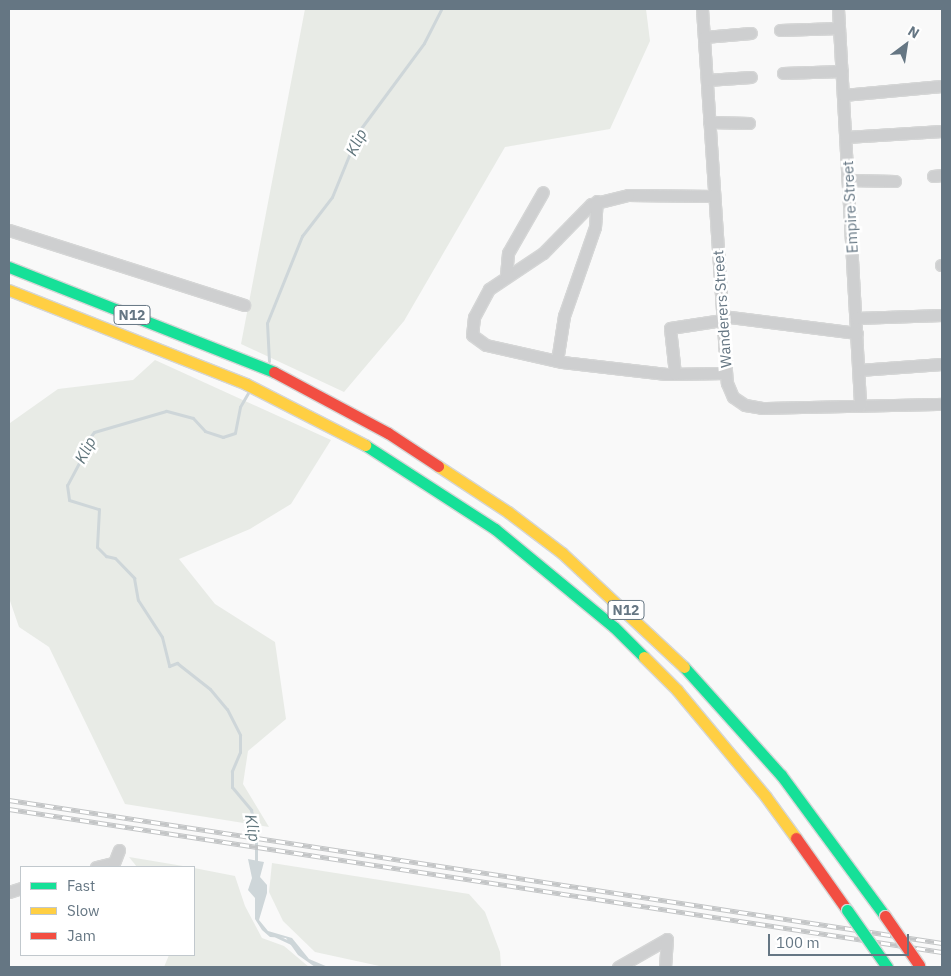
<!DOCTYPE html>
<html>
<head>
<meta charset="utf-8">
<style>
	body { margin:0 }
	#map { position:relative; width:951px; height:976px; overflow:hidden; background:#f9f9f9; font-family:"IBM Plex Sans",sans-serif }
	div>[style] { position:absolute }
	.green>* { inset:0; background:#e8ebe6 }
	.water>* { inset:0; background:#ced6d9 }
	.stream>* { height:3px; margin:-1.5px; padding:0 1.5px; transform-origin:1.5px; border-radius:1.5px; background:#ced6d9 }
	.roads { filter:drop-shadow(1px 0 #d5d6d6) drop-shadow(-1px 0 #d5d6d6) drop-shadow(0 1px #d5d6d6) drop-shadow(0 -1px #d5d6d6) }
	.street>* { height:11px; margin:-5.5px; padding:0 5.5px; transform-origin:5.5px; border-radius:5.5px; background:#cecfd0 }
	.fast>* { height:11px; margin:-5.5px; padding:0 5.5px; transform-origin:5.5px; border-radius:5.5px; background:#16e098 }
	.slow>* { height:11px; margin:-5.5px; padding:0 5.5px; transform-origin:5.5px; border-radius:5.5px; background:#ffcf43 }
	.jam>* { height:11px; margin:-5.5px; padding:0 5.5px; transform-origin:5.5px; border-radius:5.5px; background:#f24e42 }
	.rail>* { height:5px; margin-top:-2.5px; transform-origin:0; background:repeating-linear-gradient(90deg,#fff 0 9px,#c3c5c6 0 18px); box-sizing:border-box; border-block:1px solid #c3c5c6 }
	.bridges { filter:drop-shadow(1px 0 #d5d6d6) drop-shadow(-1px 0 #d5d6d6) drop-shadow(0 1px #d5d6d6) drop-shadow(0 -1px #d5d6d6) }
	.fast-bridge>* { height:11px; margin:-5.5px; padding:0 5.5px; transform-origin:5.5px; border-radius:5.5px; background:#16e098 }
	.jam-bridge>* { height:11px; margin:-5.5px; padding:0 5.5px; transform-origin:5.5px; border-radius:5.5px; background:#f24e42 }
	span { translate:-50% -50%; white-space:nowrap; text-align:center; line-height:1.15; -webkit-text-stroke:5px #fff; paint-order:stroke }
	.shield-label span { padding:1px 4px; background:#fff; border:1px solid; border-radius:4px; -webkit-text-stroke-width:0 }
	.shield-label { font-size:14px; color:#657683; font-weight:700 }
	.street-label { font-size:15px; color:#657683 }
	.water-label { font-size:16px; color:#60757c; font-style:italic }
	.frame { position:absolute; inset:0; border:10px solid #657683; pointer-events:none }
	.legend { position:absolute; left:20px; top:866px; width:175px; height:90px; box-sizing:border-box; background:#fff; border:1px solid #c1c8cd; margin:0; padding:6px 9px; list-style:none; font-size:15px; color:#657683 }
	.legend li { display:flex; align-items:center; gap:10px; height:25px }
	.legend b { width:25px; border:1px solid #c1c8cd }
	.north { position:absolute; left:881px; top:20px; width:50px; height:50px; -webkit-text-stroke:4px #fff; paint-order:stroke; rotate:31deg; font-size:14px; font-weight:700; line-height:20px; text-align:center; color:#657683 }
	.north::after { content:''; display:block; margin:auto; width:18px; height:22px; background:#657683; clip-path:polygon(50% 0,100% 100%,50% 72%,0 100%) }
	.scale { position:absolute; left:768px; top:934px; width:141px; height:22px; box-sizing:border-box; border:2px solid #657683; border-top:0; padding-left:6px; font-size:15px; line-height:18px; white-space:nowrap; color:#657683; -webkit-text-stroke:4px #fff; paint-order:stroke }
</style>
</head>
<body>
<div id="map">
	<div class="green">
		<i style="clip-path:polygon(305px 9px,646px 9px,650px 41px,610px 129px,505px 147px,404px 321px,344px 392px,241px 344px)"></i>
		<i style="clip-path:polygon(155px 360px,331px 440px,291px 504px,250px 529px,179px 559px,215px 604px,275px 642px,286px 719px,248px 751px,243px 784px,269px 827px,125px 804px,49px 647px,19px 627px,9px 598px,10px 423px,58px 389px,133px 380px)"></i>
		<i style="clip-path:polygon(129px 857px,189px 867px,137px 867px)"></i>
		<i style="clip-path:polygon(272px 863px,469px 894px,485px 912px,500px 952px,501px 967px,384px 967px,315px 952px,283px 921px,269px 892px)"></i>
		<i style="clip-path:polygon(194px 868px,235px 876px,245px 906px,262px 938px,284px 946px,309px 967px,164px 967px,169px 955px,194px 955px)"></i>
	</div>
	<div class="water">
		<i style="clip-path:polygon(248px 859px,264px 862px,260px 877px,267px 885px,267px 893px,259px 920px,268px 931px,292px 938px,309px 959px,328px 967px,315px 967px,298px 955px,286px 938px,270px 937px,262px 930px,255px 919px,255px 898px,248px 890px,252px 878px)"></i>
	</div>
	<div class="stream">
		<i style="left:269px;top:361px;width:38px;rotate:-93deg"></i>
		<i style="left:267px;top:323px;width:94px;rotate:-68.1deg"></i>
		<i style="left:302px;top:236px;width:49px;rotate:-52.4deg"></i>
		<i style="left:332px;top:197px;width:71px;rotate:-67.8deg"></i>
		<i style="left:359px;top:131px;width:109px;rotate:-53.5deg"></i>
		<i style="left:424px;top:43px;width:38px;rotate:-63deg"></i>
		<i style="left:248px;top:393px;width:16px;rotate:120deg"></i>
		<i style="left:240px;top:407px;width:26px;rotate:101deg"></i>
		<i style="left:235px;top:433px;width:13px;rotate:162deg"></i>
		<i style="left:223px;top:437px;width:19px;rotate:-162deg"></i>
		<i style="left:205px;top:431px;width:18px;rotate:-133deg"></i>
		<i style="left:193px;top:418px;width:28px;rotate:-165deg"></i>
		<i style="left:166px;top:411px;width:75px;rotate:163.7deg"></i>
		<i style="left:94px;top:432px;width:16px;rotate:128deg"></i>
		<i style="left:84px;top:445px;width:16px;rotate:104deg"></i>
		<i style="left:80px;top:461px;width:27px;rotate:118deg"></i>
		<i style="left:67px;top:485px;width:15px;rotate:82deg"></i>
		<i style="left:69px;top:500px;width:31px;rotate:17deg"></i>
		<i style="left:99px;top:509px;width:38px;rotate:93deg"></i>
		<i style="left:97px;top:547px;width:13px;rotate:45deg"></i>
		<i style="left:106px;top:556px;width:9px;rotate:13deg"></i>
		<i style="left:115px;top:558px;width:28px;rotate:46deg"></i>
		<i style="left:134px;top:578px;width:22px;rotate:80deg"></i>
		<i style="left:138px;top:600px;width:44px;rotate:57deg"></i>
		<i style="left:162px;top:637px;width:30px;rotate:76deg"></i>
		<i style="left:169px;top:666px;width:9px;rotate:-21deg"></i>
		<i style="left:177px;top:663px;width:42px;rotate:38.2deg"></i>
		<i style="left:210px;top:689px;width:26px;rotate:50deg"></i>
		<i style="left:227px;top:709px;width:29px;rotate:63deg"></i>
		<i style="left:240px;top:735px;width:17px;rotate:90deg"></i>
		<i style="left:240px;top:752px;width:21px;rotate:113deg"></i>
		<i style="left:232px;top:771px;width:16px;rotate:90deg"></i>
		<i style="left:232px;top:787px;width:30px;rotate:50deg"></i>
		<i style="left:251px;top:810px;width:21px;rotate:76deg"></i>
		<i style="left:256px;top:830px;width:33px;rotate:90deg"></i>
		<i style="left:276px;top:936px;width:17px;rotate:25deg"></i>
	</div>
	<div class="roads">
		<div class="street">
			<i style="left:702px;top:9px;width:375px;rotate:86.2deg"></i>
			<i style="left:727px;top:383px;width:15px;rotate:67deg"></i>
			<i style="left:733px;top:397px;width:14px;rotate:34deg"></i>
			<i style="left:745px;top:405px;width:17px;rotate:10deg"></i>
			<i style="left:762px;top:408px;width:180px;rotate:-1.3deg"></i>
			<i style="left:838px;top:9px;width:397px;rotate:86.8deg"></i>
			<i style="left:780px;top:30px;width:59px;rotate:-1.9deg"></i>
			<i style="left:704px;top:37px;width:47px;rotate:-4.9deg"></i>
			<i style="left:783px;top:73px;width:59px;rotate:-1.9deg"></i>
			<i style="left:707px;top:80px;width:44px;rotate:-3.9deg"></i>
			<i style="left:843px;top:95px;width:99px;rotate:-5.2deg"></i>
			<i style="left:709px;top:122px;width:40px;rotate:1.4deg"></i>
			<i style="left:846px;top:137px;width:96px;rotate:-3.6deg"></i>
			<i style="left:933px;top:176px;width:9px;rotate:-6deg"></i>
			<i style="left:848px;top:180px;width:47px;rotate:1.2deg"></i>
			<i style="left:714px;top:196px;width:86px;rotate:-179.3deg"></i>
			<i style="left:628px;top:195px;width:38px;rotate:166deg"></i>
			<i style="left:591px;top:204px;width:69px;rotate:134.4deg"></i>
			<i style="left:543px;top:253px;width:65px;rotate:146.3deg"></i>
			<i style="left:489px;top:289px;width:32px;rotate:118deg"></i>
			<i style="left:474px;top:317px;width:18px;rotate:96deg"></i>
			<i style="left:472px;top:335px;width:17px;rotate:36deg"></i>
			<i style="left:486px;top:345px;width:78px;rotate:12.6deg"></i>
			<i style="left:562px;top:362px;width:105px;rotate:6.6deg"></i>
			<i style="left:666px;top:374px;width:60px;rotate:-1deg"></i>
			<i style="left:9px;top:230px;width:247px;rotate:17.7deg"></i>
			<i style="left:941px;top:265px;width:1px"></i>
			<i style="left:506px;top:276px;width:23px;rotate:-85deg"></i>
			<i style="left:508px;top:253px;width:70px;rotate:-60.2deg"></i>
			<i style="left:722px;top:316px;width:136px;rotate:7.2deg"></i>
			<i style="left:856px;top:318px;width:86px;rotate:-2deg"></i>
			<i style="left:557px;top:361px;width:46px;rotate:-81.2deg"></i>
			<i style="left:564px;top:316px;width:94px;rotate:-70.8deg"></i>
			<i style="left:595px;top:227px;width:26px;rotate:-86deg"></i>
			<i style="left:859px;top:370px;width:83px;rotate:-4.1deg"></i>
			<i style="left:675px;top:374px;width:46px;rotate:-96.2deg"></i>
			<i style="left:670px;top:328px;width:53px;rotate:-8.7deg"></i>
			<i style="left:96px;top:867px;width:18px;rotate:-13deg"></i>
			<i style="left:114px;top:863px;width:14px;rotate:-69deg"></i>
			<i style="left:9px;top:892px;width:13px;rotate:-18deg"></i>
			<i style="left:618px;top:967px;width:56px;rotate:-29.7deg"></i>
			<i style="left:665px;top:967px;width:28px;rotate:-86deg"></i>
		</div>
		<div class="fast">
			<i style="left:9px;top:267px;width:285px;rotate:21.6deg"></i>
			<i style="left:365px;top:445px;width:155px;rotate:32.9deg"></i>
			<i style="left:495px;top:529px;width:154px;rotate:39.5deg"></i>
			<i style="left:614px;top:627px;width:42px;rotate:45deg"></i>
			<i style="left:684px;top:667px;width:145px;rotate:48.1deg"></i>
			<i style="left:781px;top:775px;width:175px;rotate:53.6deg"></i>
		</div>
		<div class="slow">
			<i style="left:9px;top:290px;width:255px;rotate:21.6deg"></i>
			<i style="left:246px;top:384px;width:134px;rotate:27.1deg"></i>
			<i style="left:438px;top:466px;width:84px;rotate:33.3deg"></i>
			<i style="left:508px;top:512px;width:68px;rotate:37.2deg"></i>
			<i style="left:562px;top:553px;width:167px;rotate:43.1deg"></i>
			<i style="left:644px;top:657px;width:47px;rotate:45deg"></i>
			<i style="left:677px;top:690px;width:139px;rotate:50.2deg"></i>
			<i style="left:766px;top:797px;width:51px;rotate:53.8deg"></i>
		</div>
		<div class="jam">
			<i style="left:274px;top:372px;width:129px;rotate:28.2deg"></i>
			<i style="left:388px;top:433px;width:60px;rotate:33.4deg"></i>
			<i style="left:796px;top:838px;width:88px;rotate:54.7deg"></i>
		</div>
	</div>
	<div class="rail">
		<i style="left:9px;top:800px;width:944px;rotate:8.71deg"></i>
		<i style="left:9px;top:809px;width:944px;rotate:8.71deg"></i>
	</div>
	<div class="bridges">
		<div class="fast-bridge">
			<i style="left:847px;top:910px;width:70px;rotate:54.9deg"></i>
		</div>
		<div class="jam-bridge">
			<i style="left:885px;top:916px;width:60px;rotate:55.2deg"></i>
		</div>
	</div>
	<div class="shield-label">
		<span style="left:132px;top:315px">N12</span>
		<span style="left:626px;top:610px">N12</span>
	</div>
	<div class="street-label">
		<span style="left:850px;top:207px;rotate:-93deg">Empire Street</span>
		<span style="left:722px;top:309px;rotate:-94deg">Wanderers Street</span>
	</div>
	<div class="water-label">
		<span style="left:356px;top:142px;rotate:-64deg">Klip</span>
		<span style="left:85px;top:450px;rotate:-63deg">Klip</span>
		<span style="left:253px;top:828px;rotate:81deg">Klip</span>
	</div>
	<div class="frame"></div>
	<ul class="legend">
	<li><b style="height:6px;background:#16e098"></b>Fast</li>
	<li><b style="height:6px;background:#ffcf43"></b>Slow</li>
	<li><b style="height:6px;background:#f24e42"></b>Jam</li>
	</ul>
	<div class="north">N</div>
	<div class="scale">100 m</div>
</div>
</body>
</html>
